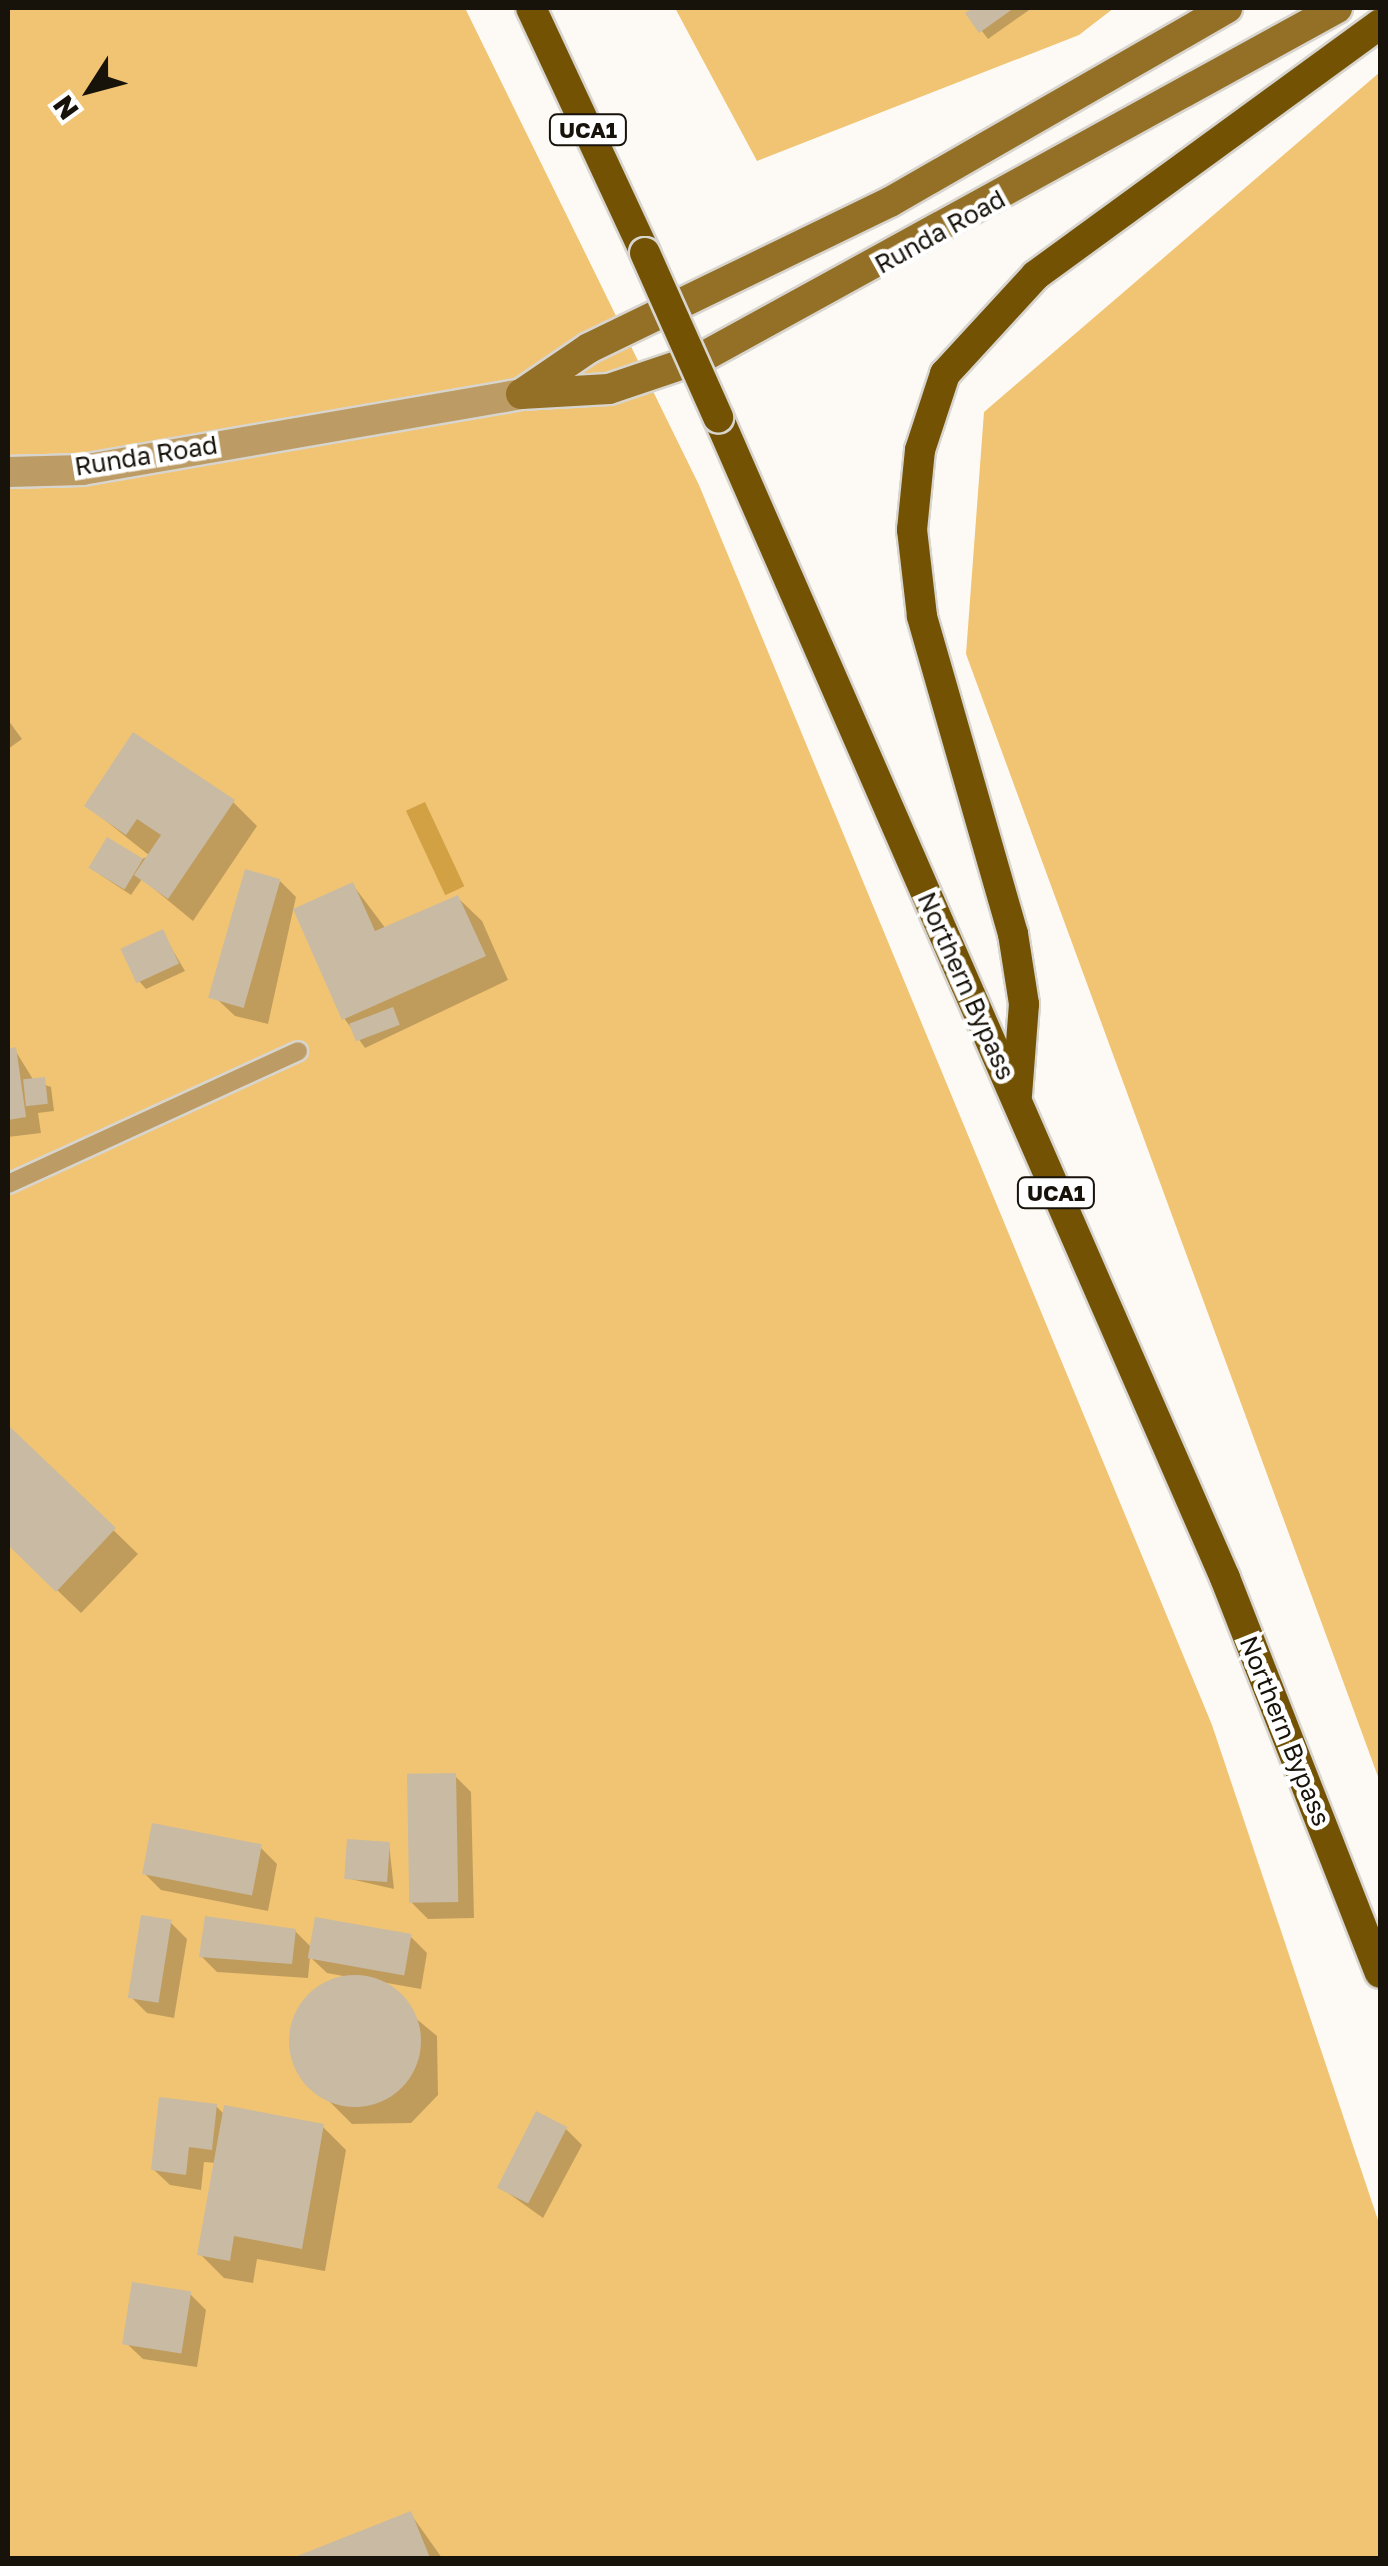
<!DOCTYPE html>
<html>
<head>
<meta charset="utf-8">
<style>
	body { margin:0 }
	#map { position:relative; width:1388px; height:2566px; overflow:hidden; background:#fdfaf5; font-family:"Golos Text",sans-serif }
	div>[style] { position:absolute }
	.green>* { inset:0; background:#f1c473 }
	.water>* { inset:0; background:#d2a144; transform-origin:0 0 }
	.shadow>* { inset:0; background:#0003 }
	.building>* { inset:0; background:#c8baa3; transform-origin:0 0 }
	.round { border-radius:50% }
	.roads { filter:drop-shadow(2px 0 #d8d5cf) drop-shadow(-2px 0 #d8d5cf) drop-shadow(0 2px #d8d5cf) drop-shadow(0 -2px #d8d5cf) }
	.lane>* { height:18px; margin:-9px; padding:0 9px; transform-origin:9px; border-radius:9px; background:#bc9c64 }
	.street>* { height:30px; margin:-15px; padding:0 15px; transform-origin:15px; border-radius:15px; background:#bc9c64 }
	.secondary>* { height:30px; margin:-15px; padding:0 15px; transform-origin:15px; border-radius:15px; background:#946f26 }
	.primary>* { height:30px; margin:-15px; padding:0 15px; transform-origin:15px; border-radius:15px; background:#735204 }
	.bridges { filter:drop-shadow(2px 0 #d8d5cf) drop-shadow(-2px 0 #d8d5cf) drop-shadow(0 2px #d8d5cf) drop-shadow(0 -2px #d8d5cf) }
	.primary-bridge>* { height:30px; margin:-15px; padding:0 15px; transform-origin:15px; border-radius:15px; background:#735204 }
	span { translate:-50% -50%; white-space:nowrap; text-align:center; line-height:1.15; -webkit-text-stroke:9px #fff; paint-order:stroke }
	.shield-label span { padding:2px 8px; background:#fff; border:2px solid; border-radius:8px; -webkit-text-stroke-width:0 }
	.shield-label { font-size:22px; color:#17120a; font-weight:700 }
	.street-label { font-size:25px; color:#17120a }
	.frame { position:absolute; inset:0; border:10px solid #17120a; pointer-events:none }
	.north { position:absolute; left:40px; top:40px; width:100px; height:100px; -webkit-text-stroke:8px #fff; paint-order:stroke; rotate:234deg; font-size:28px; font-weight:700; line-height:40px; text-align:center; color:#17120a }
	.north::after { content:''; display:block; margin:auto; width:35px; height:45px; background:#17120a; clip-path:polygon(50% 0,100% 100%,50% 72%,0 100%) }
</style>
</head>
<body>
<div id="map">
	<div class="green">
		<i style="clip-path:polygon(8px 8px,465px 8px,699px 485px,1212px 1725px,1380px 2226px,1380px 2558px,8px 2558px)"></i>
		<i style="clip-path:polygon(675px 8px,1114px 8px,1079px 35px,757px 161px)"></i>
		<i style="clip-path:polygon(1380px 72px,1380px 1782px,966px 654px,984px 412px)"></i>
	</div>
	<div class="water">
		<i style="left:425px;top:802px;width:93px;height:21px;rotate:65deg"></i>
	</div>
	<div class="shadow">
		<i style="clip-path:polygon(977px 8px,1032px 8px,988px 39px,969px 14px)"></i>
		<i style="clip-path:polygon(8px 720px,22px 739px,8px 749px)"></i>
		<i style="clip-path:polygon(233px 802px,257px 826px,193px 921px,142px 879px,131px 895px,99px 874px,150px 856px,87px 806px)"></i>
		<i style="clip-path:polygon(280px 881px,296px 897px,268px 1024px,235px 1016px,218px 1000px)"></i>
		<i style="clip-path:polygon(353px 885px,386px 929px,458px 898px,482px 921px,508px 980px,365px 1048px,344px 1018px)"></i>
		<i style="clip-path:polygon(162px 932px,185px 971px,146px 989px,139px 981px)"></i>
		<i style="clip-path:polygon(15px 1050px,34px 1081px,51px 1087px,54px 1111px,38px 1113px,41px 1133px,8px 1137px,8px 1051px)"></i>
		<i style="clip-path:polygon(8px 1428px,138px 1554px,81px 1613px,8px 1543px)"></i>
		<i style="clip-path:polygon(455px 1776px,471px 1792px,474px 1918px,428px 1919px,412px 1903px)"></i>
		<i style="clip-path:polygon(389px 1844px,394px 1889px,346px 1878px)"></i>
		<i style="clip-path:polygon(261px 1848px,277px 1864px,268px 1911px,161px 1890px,145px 1874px)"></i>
		<i style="clip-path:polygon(171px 1923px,187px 1939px,174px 2018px,147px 2013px,131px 1997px)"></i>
		<i style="clip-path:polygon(295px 1931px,312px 1948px,411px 1937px,427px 1953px,421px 1989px,370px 1980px,437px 2036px,438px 2095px,411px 2123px,352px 2124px,299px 2071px,292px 2031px,325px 1984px,354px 1978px,327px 1973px,310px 1957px,308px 1978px,217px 1972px,201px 1956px)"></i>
		<i style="clip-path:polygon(216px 2106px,225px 2115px,323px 2127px,346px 2150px,325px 2271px,257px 2259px,253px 2283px,224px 2278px,200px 2254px,216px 2163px,204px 2162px,201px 2190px,170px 2185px,153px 2169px)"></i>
		<i style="clip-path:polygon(566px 2129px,582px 2145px,543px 2218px,498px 2186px)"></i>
		<i style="clip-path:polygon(190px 2294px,206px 2310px,197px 2367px,143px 2359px,126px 2343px)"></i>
		<i style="clip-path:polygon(410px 2513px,442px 2558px,299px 2558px)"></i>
	</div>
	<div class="building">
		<i style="clip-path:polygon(973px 8px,1014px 8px,979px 33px,965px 13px)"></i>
		<i style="clip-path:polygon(133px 732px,235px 800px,168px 899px,134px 875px,161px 835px,137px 819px,126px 835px,84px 806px)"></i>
		<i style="left:107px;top:837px;width:42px;height:36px;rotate:31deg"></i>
		<i style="left:245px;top:869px;width:37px;height:134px;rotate:16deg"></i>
		<i style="clip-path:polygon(353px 882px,375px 931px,458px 895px,486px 956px,342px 1020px,293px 909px)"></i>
		<i style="left:163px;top:929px;width:38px;height:47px;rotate:65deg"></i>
		<i style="left:393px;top:1007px;width:19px;height:47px;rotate:69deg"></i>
		<i style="clip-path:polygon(16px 1047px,26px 1117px,8px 1120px,8px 1049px)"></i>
		<i style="left:45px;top:1077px;width:27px;height:22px;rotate:84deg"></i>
		<i style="clip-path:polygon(8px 1425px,116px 1528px,56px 1592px,8px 1545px)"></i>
		<i style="left:456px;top:1773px;width:129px;height:49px;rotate:89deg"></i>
		<i style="left:152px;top:1823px;width:112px;height:52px;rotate:11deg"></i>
		<i style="left:347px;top:1839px;width:43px;height:40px;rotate:4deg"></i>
		<i style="left:141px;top:1915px;width:31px;height:84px;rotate:9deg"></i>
		<i style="clip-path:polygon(205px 1916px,296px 1929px,292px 1964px,199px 1957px)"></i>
		<i style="left:315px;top:1917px;width:98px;height:42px;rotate:10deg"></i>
		<i class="round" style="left:289px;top:1975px;width:132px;height:132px"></i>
		<i style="clip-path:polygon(159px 2097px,217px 2104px,212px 2150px,189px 2147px,186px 2175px,151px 2170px)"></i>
		<i style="clip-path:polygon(224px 2105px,324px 2124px,302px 2249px,234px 2236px,230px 2261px,197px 2255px)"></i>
		<i style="left:536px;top:2111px;width:35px;height:86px;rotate:27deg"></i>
		<i style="left:132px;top:2282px;width:60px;height:63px;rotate:9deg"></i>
		<i style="clip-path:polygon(411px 2511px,430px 2558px,292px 2558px)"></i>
	</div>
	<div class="roads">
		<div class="lane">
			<i style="left:8px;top:1184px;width:319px;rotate:-24.6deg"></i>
		</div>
		<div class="street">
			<i style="left:8px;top:472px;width:74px;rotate:-1.5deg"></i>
			<i style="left:82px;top:470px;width:446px;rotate:-9.8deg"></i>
		</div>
		<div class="secondary">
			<i style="left:523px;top:393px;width:80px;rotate:-34.3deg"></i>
			<i style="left:589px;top:348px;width:335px;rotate:-25.9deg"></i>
			<i style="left:890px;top:202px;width:389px;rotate:-29.9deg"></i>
			<i style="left:521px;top:394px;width:88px;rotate:-3.3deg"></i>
			<i style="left:609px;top:389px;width:97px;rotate:-18.6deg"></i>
			<i style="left:701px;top:358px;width:726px;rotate:-28.82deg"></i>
		</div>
		<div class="primary">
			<i style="left:531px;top:8px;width:270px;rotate:65deg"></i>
			<i style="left:718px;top:417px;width:1267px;rotate:66.41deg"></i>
			<i style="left:1225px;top:1578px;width:424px;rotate:68.6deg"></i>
			<i style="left:1017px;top:1095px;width:91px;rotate:-85.6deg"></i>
			<i style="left:1024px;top:1004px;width:71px;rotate:-98.9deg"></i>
			<i style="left:1013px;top:934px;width:331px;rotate:-106deg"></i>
			<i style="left:922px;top:616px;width:87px;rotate:-96.6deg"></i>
			<i style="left:912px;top:530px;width:80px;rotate:-84.3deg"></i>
			<i style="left:920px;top:450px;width:80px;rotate:-71.8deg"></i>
			<i style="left:945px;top:374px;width:134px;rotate:-47.4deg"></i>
			<i style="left:1036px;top:275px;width:426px;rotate:-36.1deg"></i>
		</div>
	</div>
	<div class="bridges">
		<div class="primary-bridge">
			<i style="left:645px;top:253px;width:180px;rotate:66deg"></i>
		</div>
	</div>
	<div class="shield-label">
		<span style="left:588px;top:130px">UCA1</span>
		<span style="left:1056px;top:1193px">UCA1</span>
	</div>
	<div class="street-label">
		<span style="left:940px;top:232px;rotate:-29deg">Runda Road</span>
		<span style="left:146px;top:456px;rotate:-9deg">Runda Road</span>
		<span style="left:966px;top:986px;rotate:66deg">Northern Bypass</span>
		<span style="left:1285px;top:1731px;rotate:68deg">Northern Bypass</span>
	</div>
	<div class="frame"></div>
	<div class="north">N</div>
</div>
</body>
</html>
